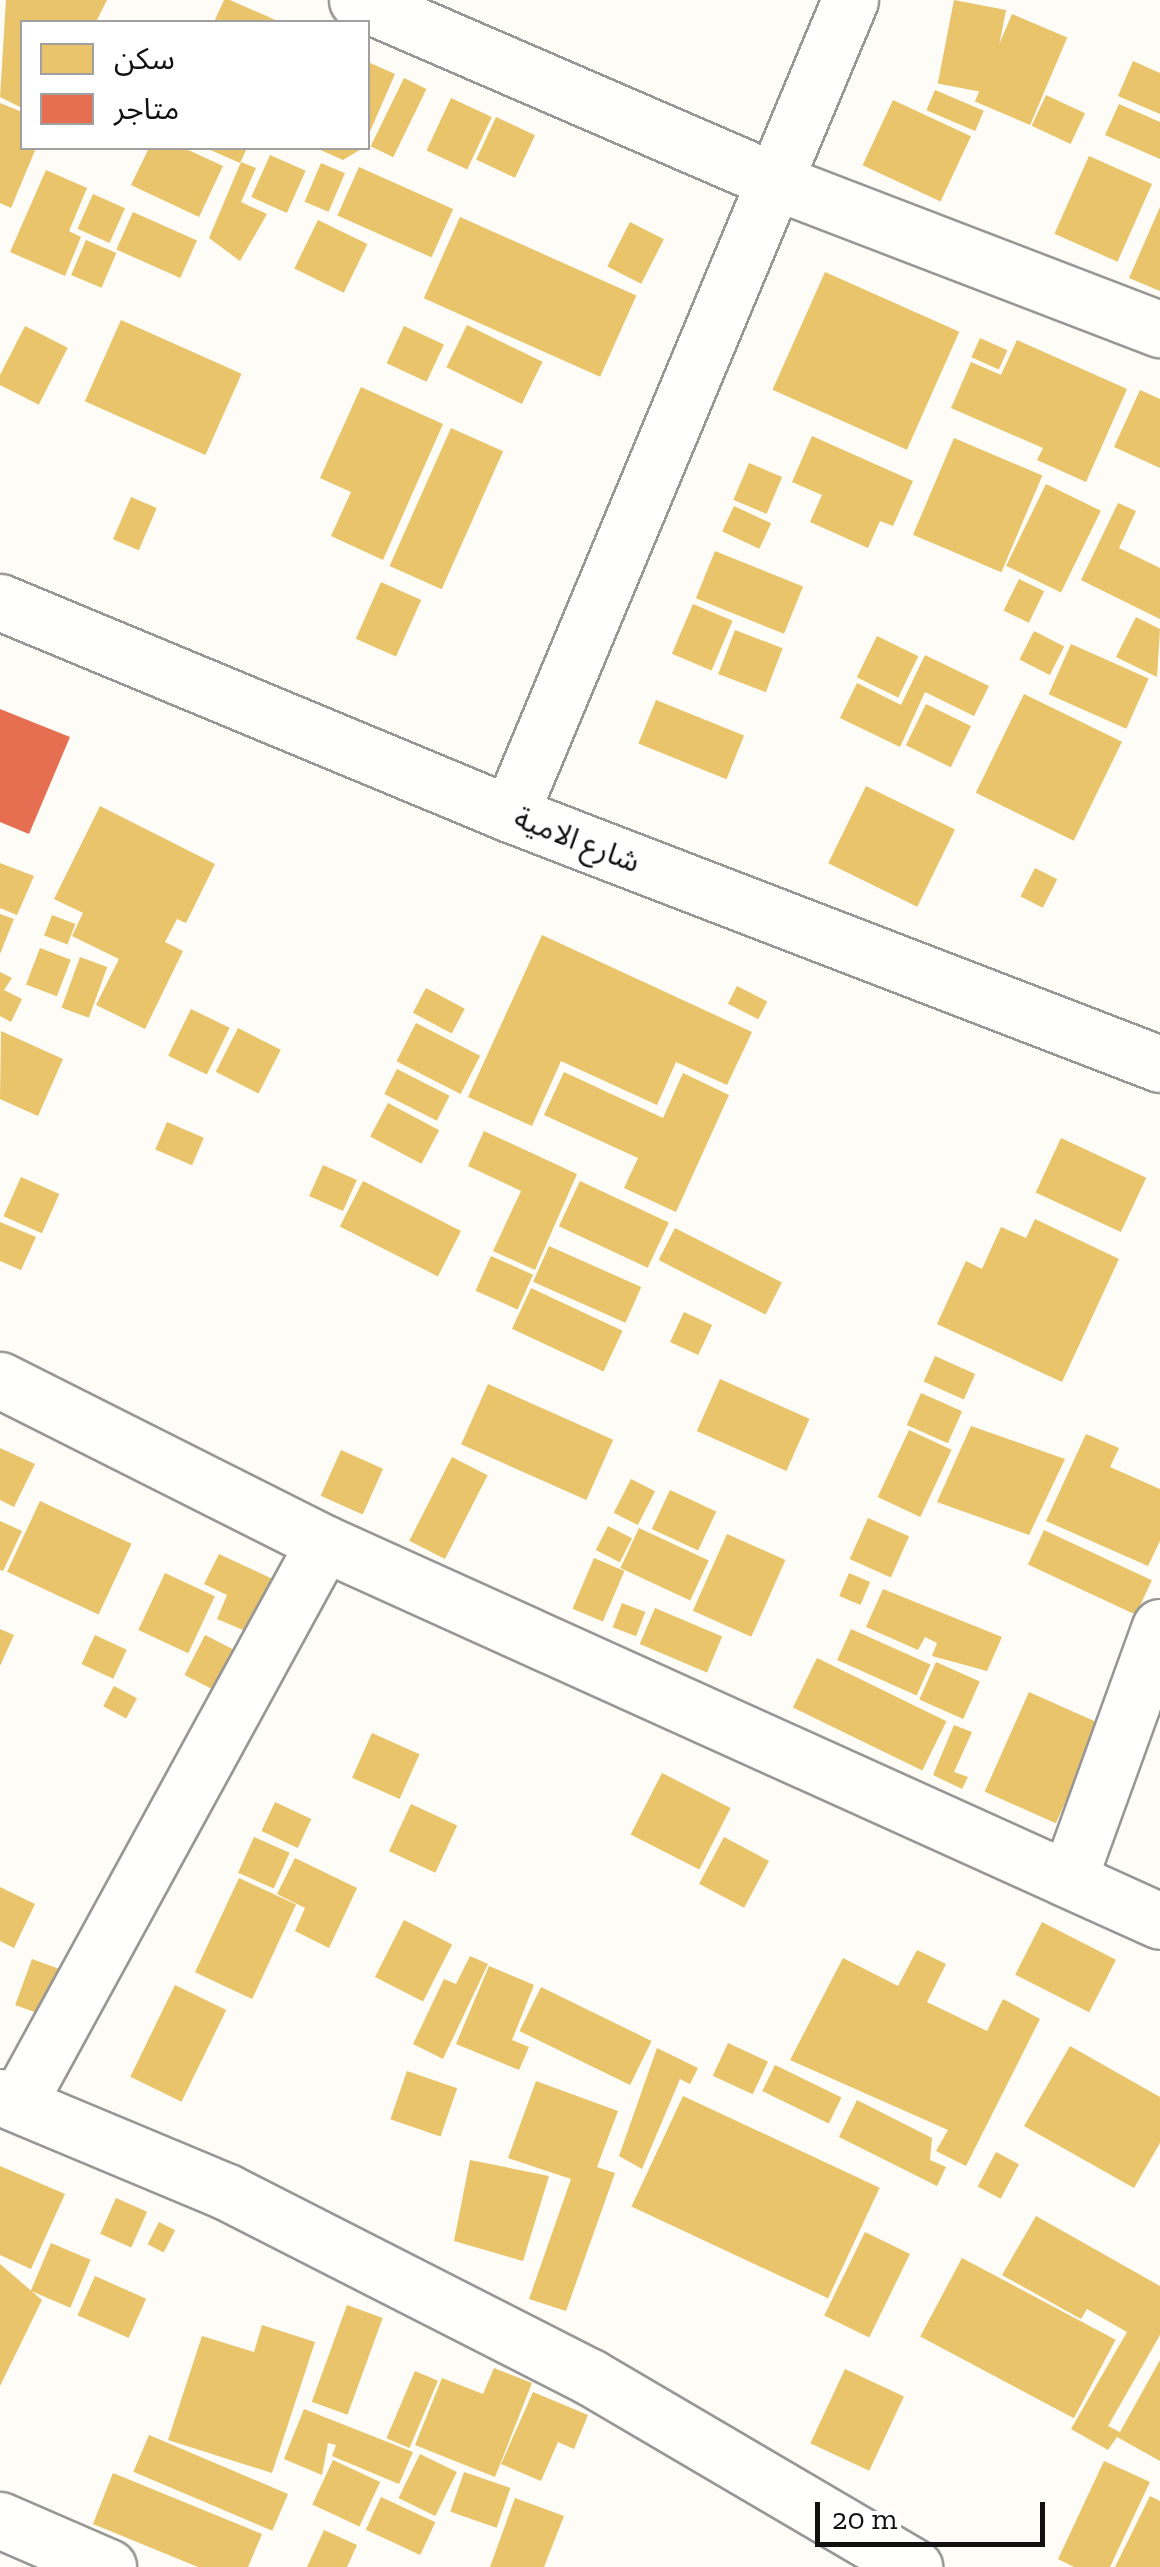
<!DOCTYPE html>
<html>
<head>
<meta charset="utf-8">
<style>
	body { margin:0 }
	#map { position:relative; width:1160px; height:2567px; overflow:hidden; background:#fdfcf7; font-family:"Zilla Slab","Noto Sans Arabic",serif }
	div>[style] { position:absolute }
	.homes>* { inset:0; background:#e9c46a; transform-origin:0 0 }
	.shops>* { inset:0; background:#e76f51 }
	.roads { filter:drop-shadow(2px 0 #979795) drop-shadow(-2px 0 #979795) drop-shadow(0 2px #979795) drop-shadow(0 -2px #979795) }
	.minor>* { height:55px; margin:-27.5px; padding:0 27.5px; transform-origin:27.5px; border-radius:27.5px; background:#fffffe }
	.tertiary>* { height:55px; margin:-27.5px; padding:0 27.5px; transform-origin:27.5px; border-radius:27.5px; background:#fffffe }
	span { translate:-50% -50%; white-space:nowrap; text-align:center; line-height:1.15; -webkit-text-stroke:10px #fff; paint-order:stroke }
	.street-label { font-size:30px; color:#111 }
	.legend { position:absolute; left:20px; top:20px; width:350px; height:130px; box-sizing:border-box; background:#fff; border:2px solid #a0a0a0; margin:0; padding:12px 18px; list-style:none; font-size:30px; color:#111 }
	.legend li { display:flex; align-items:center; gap:20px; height:50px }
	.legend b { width:50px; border:2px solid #a0a0a0 }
	.scale { position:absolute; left:815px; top:2502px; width:230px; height:45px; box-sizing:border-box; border:5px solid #111; border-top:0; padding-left:12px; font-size:30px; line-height:35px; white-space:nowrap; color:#111; -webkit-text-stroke:8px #fff; paint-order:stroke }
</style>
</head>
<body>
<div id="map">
	<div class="homes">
		<i style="clip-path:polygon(6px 0,107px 0,96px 22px,22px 22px,22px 108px,0 97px)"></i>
		<i style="clip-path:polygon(224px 0,230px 0,280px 22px,214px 22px)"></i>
		<i style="left:954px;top:0;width:53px;height:85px;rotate:11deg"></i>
		<i style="left:1012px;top:14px;width:60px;height:95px;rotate:23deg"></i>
		<i style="clip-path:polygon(1133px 61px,1160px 73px,1160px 114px,1118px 96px)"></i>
		<i style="clip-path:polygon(368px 62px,395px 74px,368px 136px)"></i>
		<i style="left:404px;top:78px;width:25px;height:76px;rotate:26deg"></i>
		<i style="left:935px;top:90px;width:53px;height:22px;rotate:23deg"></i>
		<i style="left:1046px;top:95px;width:43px;height:34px;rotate:25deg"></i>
		<i style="left:451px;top:98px;width:45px;height:58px;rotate:25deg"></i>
		<i style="left:893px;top:100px;width:86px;height:72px;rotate:25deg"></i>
		<i style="clip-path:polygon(0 103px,22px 112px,22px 148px,36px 148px,11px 208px,0 203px)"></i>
		<i style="clip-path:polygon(1119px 104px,1160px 122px,1160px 159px,1105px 135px)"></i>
		<i style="left:496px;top:117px;width:43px;height:47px;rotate:25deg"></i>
		<i style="clip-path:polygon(149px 148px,184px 148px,223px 166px,199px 217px,131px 185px)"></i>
		<i style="clip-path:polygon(206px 148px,247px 148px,240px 163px)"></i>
		<i style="clip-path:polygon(316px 148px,363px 148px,343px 160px)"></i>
		<i style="left:270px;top:155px;width:39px;height:46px;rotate:24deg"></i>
		<i style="left:1089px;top:156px;width:69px;height:85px;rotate:24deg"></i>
		<i style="clip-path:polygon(241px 162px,256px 168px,241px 202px,267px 214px,240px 261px,209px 238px)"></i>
		<i style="left:321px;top:163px;width:26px;height:42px;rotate:23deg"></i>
		<i style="left:359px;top:167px;width:103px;height:53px;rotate:24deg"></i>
		<i style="clip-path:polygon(46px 170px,87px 188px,69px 231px,81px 237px,65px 276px,10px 252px)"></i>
		<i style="left:93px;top:194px;width:35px;height:38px;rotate:24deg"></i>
		<i style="clip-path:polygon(1160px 207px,1160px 291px,1129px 278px)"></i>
		<i style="left:133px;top:212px;width:70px;height:41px;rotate:24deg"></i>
		<i style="left:460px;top:217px;width:193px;height:89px;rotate:24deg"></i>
		<i style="left:318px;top:220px;width:55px;height:54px;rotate:26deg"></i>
		<i style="left:630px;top:222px;width:38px;height:50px;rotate:27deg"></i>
		<i style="left:86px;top:240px;width:33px;height:38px;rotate:23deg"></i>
		<i style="left:825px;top:272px;width:147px;height:129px;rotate:24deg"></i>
		<i style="left:121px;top:320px;width:132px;height:89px;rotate:24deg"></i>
		<i style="left:467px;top:325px;width:84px;height:47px;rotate:26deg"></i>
		<i style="left:25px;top:326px;width:48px;height:64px;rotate:27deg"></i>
		<i style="left:404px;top:326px;width:44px;height:41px;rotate:25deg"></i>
		<i style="left:980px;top:338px;width:30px;height:21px;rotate:24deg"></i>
		<i style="clip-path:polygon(1017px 340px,1127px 389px,1086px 482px,1037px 460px,1043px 448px,951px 408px,971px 362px,1001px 375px)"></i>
		<i style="clip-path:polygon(361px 387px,443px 424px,383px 560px,331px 536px,351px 492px,320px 478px)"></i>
		<i style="clip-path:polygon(1140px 390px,1160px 399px,1160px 468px,1114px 447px)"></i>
		<i style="left:451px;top:428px;width:57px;height:151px;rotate:24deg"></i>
		<i style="clip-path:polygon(812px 436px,913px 481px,893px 526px,880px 521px,868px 548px,810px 522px,822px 495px,792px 482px)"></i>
		<i style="left:954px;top:438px;width:96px;height:105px;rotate:23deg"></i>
		<i style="left:749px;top:463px;width:36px;height:40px;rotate:23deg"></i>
		<i style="left:1046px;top:484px;width:61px;height:91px;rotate:26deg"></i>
		<i style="left:131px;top:497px;width:28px;height:46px;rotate:23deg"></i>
		<i style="clip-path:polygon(1118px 503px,1136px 511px,1119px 548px,1160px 568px,1160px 619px,1081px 580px)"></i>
		<i style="left:734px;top:506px;width:41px;height:28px;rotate:25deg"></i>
		<i style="left:715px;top:551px;width:95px;height:51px;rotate:22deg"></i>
		<i style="left:1019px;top:579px;width:28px;height:35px;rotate:26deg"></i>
		<i style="left:381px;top:582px;width:44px;height:62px;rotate:24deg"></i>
		<i style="left:693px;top:604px;width:43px;height:54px;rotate:23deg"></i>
		<i style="clip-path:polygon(1136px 617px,1160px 629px,1157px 677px,1116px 657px)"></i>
		<i style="left:735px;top:630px;width:51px;height:47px;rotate:21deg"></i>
		<i style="left:1034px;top:631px;width:34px;height:32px;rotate:27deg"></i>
		<i style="left:877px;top:636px;width:46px;height:46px;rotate:26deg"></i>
		<i style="left:1071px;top:644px;width:85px;height:55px;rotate:24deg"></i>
		<i style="clip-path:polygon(925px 655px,989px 686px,974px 716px,925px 692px,900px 747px,840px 718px,857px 683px,901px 705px)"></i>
		<i style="left:1024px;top:694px;width:109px;height:110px;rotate:26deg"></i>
		<i style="left:656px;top:700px;width:95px;height:47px;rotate:22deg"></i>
		<i style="left:926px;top:704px;width:50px;height:46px;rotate:26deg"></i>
		<i style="left:866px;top:786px;width:99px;height:86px;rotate:26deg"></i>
		<i style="clip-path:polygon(100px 806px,215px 864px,186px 923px,177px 919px,165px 942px,183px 951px,145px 1029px,96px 1005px,119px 959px,72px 936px,83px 913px,54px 899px)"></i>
		<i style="clip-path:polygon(0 863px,34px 876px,17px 915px,0 908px)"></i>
		<i style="left:1035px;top:868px;width:25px;height:32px;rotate:27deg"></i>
		<i style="clip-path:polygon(0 914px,14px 919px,0 954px)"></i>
		<i style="left:52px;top:915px;width:25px;height:22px;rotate:21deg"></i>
		<i style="clip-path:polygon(542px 935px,752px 1032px,727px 1085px,676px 1062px,657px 1105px,561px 1061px,532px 1126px,468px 1097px)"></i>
		<i style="left:40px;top:948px;width:33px;height:39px;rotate:21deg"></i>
		<i style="left:80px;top:957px;width:29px;height:54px;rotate:20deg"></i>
		<i style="clip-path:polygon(0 972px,12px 978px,4px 990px,22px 999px,11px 1022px,0 1016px)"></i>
		<i style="left:737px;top:986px;width:34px;height:20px;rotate:27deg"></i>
		<i style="left:426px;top:988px;width:44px;height:28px;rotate:28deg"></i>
		<i style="left:191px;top:1009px;width:43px;height:52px;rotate:26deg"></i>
		<i style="left:416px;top:1023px;width:72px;height:43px;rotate:27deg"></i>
		<i style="left:238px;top:1028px;width:48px;height:49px;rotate:27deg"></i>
		<i style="clip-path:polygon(1px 1031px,63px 1059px,38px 1116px,0 1099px)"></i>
		<i style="left:397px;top:1069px;width:59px;height:28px;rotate:27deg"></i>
		<i style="clip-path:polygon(564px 1072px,663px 1118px,683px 1073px,729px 1095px,676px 1212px,624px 1188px,638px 1158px,544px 1115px)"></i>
		<i style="left:388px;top:1103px;width:58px;height:38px;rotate:28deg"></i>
		<i style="left:167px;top:1122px;width:40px;height:30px;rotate:23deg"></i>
		<i style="clip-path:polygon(484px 1131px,577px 1174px,535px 1270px,493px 1251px,521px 1191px,468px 1166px)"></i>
		<i style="left:1061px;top:1138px;width:94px;height:60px;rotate:25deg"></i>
		<i style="left:323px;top:1165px;width:37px;height:34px;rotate:24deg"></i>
		<i style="left:21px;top:1177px;width:42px;height:43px;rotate:24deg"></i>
		<i style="left:363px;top:1181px;width:110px;height:51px;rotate:27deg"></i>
		<i style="left:580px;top:1181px;width:98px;height:50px;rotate:25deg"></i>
		<i style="clip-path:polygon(1035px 1219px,1119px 1259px,1062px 1382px,937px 1324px,966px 1261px,982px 1269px,1001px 1227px,1026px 1238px)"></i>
		<i style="clip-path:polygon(0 1222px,36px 1237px,21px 1270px,0 1261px)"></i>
		<i style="left:675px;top:1228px;width:120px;height:36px;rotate:27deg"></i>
		<i style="left:549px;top:1246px;width:101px;height:39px;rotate:24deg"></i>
		<i style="left:491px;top:1256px;width:46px;height:38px;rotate:24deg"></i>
		<i style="left:531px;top:1288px;width:101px;height:45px;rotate:25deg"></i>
		<i style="left:684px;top:1312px;width:31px;height:33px;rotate:25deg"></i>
		<i style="left:935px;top:1356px;width:44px;height:28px;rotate:24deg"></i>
		<i style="left:720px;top:1379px;width:98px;height:57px;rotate:24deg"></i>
		<i style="left:488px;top:1384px;width:137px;height:66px;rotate:24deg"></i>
		<i style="left:921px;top:1393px;width:45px;height:35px;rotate:24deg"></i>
		<i style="clip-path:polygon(971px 1426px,1065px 1459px,1029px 1535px,937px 1502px)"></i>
		<i style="left:909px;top:1430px;width:47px;height:74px;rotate:25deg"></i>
		<i style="clip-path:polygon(1086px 1434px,1119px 1448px,1110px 1467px,1160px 1489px,1160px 1541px,1148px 1566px,1046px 1521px)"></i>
		<i style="clip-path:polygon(0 1448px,35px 1464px,14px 1507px,0 1500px)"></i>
		<i style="left:341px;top:1450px;width:46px;height:50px;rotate:24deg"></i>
		<i style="left:452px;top:1457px;width:40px;height:94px;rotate:27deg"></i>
		<i style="left:631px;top:1479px;width:27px;height:38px;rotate:27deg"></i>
		<i style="left:670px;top:1490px;width:51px;height:43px;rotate:25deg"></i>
		<i style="left:40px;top:1501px;width:101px;height:78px;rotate:25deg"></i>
		<i style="left:868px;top:1518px;width:45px;height:45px;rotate:24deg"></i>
		<i style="clip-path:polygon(0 1521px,22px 1531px,3px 1571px,0 1570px)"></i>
		<i style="left:608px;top:1526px;width:27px;height:27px;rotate:27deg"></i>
		<i style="left:639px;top:1528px;width:77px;height:44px;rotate:25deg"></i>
		<i style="left:1044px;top:1530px;width:119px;height:38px;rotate:25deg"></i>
		<i style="left:727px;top:1534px;width:64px;height:84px;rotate:24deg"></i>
		<i style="clip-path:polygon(219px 1554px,279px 1582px,255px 1635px,217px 1619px,227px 1595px,204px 1584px)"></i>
		<i style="left:594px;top:1558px;width:33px;height:55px;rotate:23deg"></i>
		<i style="left:165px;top:1573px;width:55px;height:63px;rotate:25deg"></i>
		<i style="left:849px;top:1573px;width:23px;height:25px;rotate:23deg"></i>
		<i style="clip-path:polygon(883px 1589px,1002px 1637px,987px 1671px,932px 1656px,937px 1643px,925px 1637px,918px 1650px,866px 1627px)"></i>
		<i style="left:622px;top:1603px;width:25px;height:26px;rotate:21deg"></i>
		<i style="left:655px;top:1608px;width:73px;height:39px;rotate:23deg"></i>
		<i style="clip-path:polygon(0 1629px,14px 1635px,0 1666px)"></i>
		<i style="left:851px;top:1629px;width:87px;height:34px;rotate:24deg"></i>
		<i style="left:95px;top:1635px;width:35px;height:32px;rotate:25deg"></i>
		<i style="left:205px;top:1635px;width:51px;height:45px;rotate:27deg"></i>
		<i style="left:817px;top:1658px;width:144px;height:55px;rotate:26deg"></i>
		<i style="left:936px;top:1662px;width:48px;height:41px;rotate:24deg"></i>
		<i style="left:114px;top:1686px;width:26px;height:23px;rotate:28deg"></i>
		<i style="left:1029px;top:1692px;width:78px;height:109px;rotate:24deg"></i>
		<i style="clip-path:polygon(954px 1725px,972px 1732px,954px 1772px,968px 1777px,962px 1789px,933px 1775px)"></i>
		<i style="left:372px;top:1733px;width:52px;height:49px;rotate:24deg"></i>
		<i style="left:662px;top:1773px;width:77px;height:69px;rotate:27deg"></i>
		<i style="left:275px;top:1802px;width:40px;height:32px;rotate:25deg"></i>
		<i style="left:411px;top:1804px;width:51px;height:52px;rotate:25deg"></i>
		<i style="left:254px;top:1837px;width:39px;height:39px;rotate:24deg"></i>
		<i style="left:724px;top:1837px;width:51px;height:53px;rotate:28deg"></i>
		<i style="clip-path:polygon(295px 1858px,357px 1888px,329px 1948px,295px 1931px,305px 1908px,277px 1894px)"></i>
		<i style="left:239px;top:1878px;width:63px;height:104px;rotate:25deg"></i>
		<i style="clip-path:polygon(0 1887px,35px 1904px,14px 1948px,0 1941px)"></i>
		<i style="left:404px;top:1920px;width:54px;height:64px;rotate:27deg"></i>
		<i style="left:1042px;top:1922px;width:83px;height:59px;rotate:27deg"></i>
		<i style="clip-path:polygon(917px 1950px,946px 1964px,927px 2002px,987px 2031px,1003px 1999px,1040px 2019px,966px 2166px,936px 2151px,948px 2130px,790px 2060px,843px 1958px,898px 1986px)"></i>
		<i style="clip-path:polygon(470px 1956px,488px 1964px,443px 2059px,413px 2044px,444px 1979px,456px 1984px)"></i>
		<i style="left:32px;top:1959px;width:46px;height:49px;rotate:20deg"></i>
		<i style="clip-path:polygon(489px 1966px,534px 1985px,512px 2040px,529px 2047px,519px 2070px,456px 2044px)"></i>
		<i style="left:175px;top:1985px;width:57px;height:102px;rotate:26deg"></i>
		<i style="left:541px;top:1987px;width:123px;height:49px;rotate:26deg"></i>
		<i style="left:728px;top:2043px;width:44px;height:36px;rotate:25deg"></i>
		<i style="clip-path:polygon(1070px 2046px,1160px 2097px,1160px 2143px,1134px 2188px,1024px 2126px)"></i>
		<i style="clip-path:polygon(657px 2048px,698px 2068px,690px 2084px,680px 2079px,642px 2169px,619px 2156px)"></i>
		<i style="left:775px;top:2065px;width:74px;height:29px;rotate:26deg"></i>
		<i style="left:407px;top:2071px;width:53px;height:51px;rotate:19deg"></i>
		<i style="clip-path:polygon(536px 2081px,618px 2111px,597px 2167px,615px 2173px,566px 2311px,529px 2299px,571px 2179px,508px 2158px)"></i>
		<i style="left:683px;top:2096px;width:217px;height:122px;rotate:25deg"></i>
		<i style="clip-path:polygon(857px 2100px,932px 2138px,930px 2160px,946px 2167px,937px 2186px,839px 2137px)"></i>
		<i style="left:996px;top:2152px;width:26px;height:39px;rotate:28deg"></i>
		<i style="clip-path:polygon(470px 2160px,549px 2176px,523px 2261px,454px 2241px)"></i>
		<i style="clip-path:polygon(0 2166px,65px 2194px,31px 2269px,0 2255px)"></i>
		<i style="left:116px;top:2198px;width:34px;height:39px;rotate:24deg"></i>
		<i style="clip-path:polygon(1036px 2216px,1160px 2286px,1160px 2335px,1108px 2426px,1120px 2432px,1160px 2360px,1160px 2461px,1117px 2437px,1108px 2450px,1071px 2429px,1127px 2332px,1087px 2309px,1081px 2319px,1002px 2275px)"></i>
		<i style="left:159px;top:2222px;width:18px;height:25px;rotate:27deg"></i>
		<i style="left:865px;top:2232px;width:50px;height:93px;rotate:26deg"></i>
		<i style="left:51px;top:2243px;width:43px;height:52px;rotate:23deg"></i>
		<i style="left:962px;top:2258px;width:174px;height:89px;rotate:28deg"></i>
		<i style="clip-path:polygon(0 2264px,42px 2300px,0 2386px)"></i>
		<i style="left:95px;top:2276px;width:56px;height:43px;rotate:24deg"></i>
		<i style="left:347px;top:2305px;width:38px;height:103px;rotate:20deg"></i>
		<i style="clip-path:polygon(262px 2325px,315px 2342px,272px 2473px,168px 2440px,202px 2336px,254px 2352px)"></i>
		<i style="clip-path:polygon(494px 2368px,532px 2383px,495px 2477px,415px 2445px,442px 2378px,483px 2394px)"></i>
		<i style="left:845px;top:2369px;width:65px;height:82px;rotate:25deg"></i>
		<i style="left:415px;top:2371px;width:25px;height:73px;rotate:23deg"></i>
		<i style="clip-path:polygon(533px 2392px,588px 2415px,574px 2449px,558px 2442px,541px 2481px,501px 2464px)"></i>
		<i style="clip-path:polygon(304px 2409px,413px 2452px,399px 2484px,332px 2456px,336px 2445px,328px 2443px,322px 2475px,284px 2459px)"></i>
		<i style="left:149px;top:2435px;width:151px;height:40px;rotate:23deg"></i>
		<i style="left:420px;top:2454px;width:41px;height:49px;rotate:26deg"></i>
		<i style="left:333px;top:2460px;width:52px;height:49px;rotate:25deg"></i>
		<i style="clip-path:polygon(1104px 2461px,1150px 2482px,1110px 2567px,1074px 2567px,1058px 2559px)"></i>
		<i style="left:464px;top:2472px;width:49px;height:42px;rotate:19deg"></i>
		<i style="clip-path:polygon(113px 2473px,262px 2534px,248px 2567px,198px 2567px,93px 2524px)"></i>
		<i style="clip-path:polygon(1150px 2496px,1160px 2501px,1160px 2567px,1115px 2567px)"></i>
		<i style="left:381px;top:2497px;width:60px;height:36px;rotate:25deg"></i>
		<i style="clip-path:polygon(515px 2498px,564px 2516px,544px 2567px,490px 2567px)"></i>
		<i style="clip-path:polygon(324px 2530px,357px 2545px,347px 2567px,307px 2567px)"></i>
	</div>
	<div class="shops">
		<i style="clip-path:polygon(0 709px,70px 737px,29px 834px,0 822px)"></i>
	</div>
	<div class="roads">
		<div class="minor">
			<i style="left:357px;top:0;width:460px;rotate:23.4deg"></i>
			<i style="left:779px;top:183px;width:408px;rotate:21deg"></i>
			<i style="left:510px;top:814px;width:882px;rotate:-67.33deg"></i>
			<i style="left:0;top:1380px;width:363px;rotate:26.7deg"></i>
			<i style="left:324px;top:1543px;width:917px;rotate:24.33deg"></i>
			<i style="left:1069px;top:1878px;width:267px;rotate:-70.1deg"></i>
			<i style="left:0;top:2097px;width:246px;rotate:22.7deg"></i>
			<i style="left:227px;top:2192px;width:407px;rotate:27deg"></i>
			<i style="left:590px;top:2377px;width:376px;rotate:30.4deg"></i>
			<i style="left:18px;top:2103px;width:638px;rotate:-61.35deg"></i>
			<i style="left:0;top:2520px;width:118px;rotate:23.5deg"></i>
		</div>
		<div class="tertiary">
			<i style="left:0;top:602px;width:552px;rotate:22.57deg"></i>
			<i style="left:510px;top:814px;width:696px;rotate:21.04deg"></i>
		</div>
	</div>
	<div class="street-label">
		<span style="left:577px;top:840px;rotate:21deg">شارع الامية</span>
	</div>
	<ul class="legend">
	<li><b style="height:28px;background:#e9c46a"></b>سكن</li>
	<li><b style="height:28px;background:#e76f51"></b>متاجر</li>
	</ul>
	<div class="scale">20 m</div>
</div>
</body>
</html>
